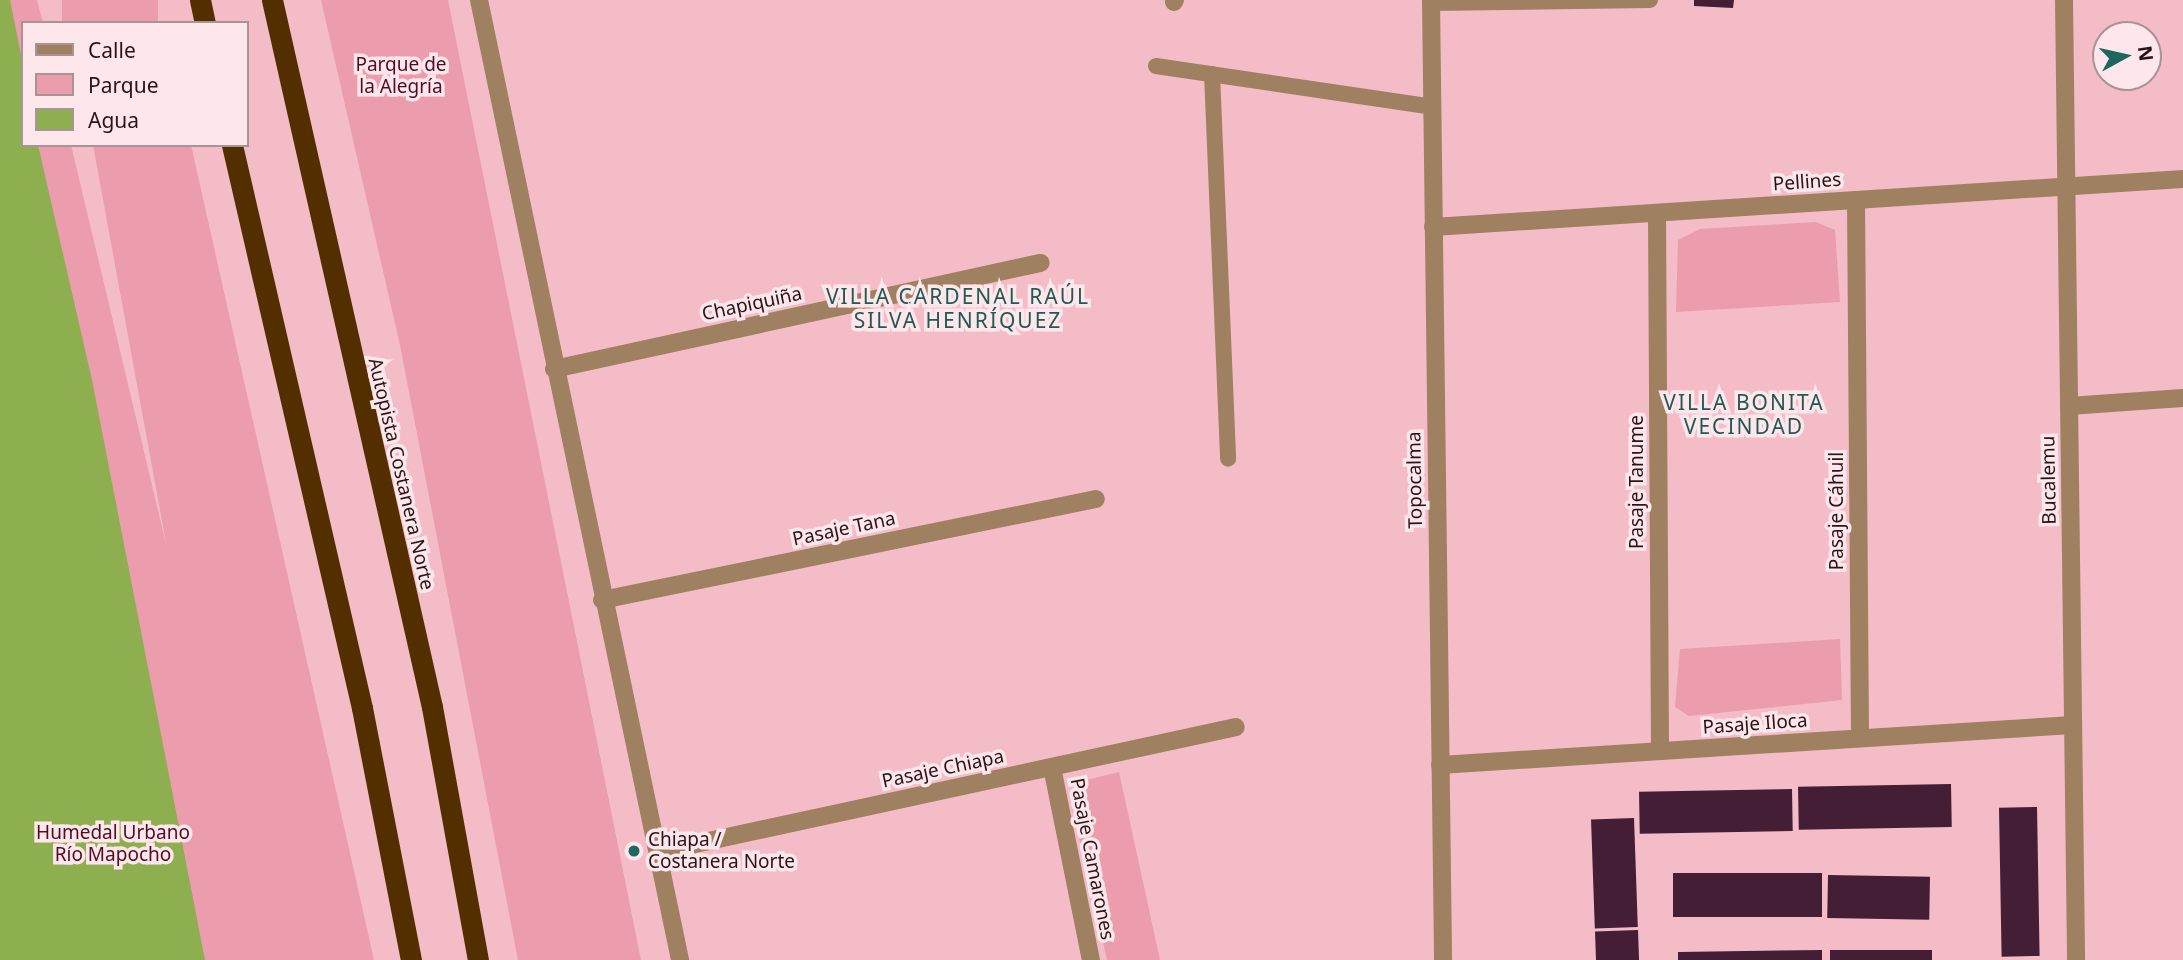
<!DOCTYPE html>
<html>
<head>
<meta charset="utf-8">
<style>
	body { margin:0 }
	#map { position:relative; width:2183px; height:960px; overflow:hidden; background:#f3bcc7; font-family:"Noto Sans",sans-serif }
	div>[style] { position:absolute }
	.green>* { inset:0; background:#eb9cad; transform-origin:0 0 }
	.water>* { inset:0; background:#8daf4f }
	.building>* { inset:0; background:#431e34; transform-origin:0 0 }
	.service>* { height:16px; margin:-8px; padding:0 8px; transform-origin:8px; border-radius:8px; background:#9f8061 }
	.minor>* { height:18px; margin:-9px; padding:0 9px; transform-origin:9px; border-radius:9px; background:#9f8061 }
	.tertiary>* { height:18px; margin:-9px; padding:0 9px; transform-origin:9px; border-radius:9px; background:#9f8061 }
	.motorway>* { height:21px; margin:-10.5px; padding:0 10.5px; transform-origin:10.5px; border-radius:10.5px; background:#532f00 }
	.dots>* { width:19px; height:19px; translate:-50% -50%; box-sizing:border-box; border:4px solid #fee7eb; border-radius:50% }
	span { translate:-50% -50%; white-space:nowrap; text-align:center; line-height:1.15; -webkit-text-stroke:7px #fee7eb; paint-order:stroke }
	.park-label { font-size:19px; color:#4e0d23 }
	.street-label { font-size:19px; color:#281519 }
	.poi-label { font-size:19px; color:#281519 }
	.left { translate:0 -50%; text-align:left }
	.neighbourhood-label { font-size:21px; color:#215a54; letter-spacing:2px }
	.legend { position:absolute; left:21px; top:21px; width:228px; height:126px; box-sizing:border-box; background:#fee7eb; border:2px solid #a89397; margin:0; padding:9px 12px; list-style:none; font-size:21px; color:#281519 }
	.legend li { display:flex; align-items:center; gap:14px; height:35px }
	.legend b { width:35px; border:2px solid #a89397 }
	.north { position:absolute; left:2092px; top:21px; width:70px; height:70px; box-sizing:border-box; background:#fee7eb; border:2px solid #a89397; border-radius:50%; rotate:82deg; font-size:19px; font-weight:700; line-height:28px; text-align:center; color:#281519 }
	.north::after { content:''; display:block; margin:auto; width:24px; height:32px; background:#1d6760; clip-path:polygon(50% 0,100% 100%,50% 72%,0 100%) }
</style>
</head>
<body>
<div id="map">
	<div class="green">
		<i style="clip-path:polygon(0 0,37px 0,43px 23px,23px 23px,23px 145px,71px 145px,167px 548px,93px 145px,191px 145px,374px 960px,0 960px)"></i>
		<i style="left:62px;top:0;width:96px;height:24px"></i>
		<i style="clip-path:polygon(321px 0,448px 0,641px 960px,518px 960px,400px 345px)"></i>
		<i style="clip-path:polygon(1816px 222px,1835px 230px,1840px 302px,1676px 312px,1678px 240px,1700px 229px)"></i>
		<i style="clip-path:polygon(1840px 639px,1842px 700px,1689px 716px,1675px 707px,1680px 649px)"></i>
		<i style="clip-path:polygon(1119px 772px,1160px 960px,1107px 960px,1071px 802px,1078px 782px)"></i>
	</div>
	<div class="water">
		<i style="clip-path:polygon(0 0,10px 0,23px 65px,23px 145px,38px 145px,92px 380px,205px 960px,0 960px)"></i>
	</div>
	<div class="building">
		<i style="clip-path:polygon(1694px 0,1734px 0,1733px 8px,1694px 6px)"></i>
		<i style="left:1951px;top:784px;width:43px;height:153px;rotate:89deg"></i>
		<i style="left:1792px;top:789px;width:42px;height:153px;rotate:89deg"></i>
		<i style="left:2037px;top:807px;width:149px;height:38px;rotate:89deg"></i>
		<i style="left:1634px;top:818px;width:109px;height:43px;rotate:88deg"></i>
		<i style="left:1673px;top:873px;width:149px;height:44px"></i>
		<i style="left:1828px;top:875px;width:102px;height:43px;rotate:1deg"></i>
		<i style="left:1638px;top:930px;width:30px;height:43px;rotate:88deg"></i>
		<i style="clip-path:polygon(1822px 950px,1822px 960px,1678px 960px,1678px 952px)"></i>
		<i style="left:1830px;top:950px;width:102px;height:10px"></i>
	</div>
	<div class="service">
		<i style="left:1431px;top:3px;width:219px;rotate:-0.8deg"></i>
		<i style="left:1156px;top:66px;width:279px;rotate:8.4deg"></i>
		<i style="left:1212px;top:74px;width:385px;rotate:87.6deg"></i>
	</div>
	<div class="minor">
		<i style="left:2064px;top:0;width:960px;rotate:89.28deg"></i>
		<i style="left:1174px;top:2px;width:2px;rotate:-63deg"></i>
		<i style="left:1856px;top:200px;width:538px;rotate:89.57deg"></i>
		<i style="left:1657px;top:213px;width:538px;rotate:89.68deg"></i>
		<i style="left:1433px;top:227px;width:752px;rotate:-3.66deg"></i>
		<i style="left:554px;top:369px;width:498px;rotate:-12.3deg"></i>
		<i style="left:2069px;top:406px;width:114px;rotate:-4deg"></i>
		<i style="left:602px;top:600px;width:504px;rotate:-11.56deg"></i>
		<i style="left:1440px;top:765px;width:634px;rotate:-3.62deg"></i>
		<i style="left:1052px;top:767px;width:197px;rotate:78.6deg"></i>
		<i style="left:658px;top:852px;width:591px;rotate:-12.2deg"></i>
	</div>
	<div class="tertiary">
		<i style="left:479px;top:0;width:981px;rotate:78.17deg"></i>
		<i style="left:1431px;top:0;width:960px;rotate:89.28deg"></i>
	</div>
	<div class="motorway">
		<i style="left:200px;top:0;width:24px;rotate:78deg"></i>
		<i style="left:272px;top:0;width:725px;rotate:77.25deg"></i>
		<i style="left:432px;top:707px;width:257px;rotate:79.7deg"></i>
		<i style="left:232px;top:145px;width:578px;rotate:77deg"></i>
		<i style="left:362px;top:708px;width:257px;rotate:79deg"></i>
	</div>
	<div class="dots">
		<i style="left:634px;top:851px;background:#1d6760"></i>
	</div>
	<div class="park-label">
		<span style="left:401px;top:76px">Parque de<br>la Alegría</span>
		<span style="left:113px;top:844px">Humedal Urbano<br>Río Mapocho</span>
	</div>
	<div class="street-label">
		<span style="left:1807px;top:182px;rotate:-4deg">Pellines</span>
		<span style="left:752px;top:304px;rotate:-12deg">Chapiquiña</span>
		<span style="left:401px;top:474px;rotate:77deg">Autopista Costanera Norte</span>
		<span style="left:1415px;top:480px;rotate:-91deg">Topocalma</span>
		<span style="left:2049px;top:480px;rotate:-91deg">Bucalemu</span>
		<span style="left:1637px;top:482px;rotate:-90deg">Pasaje Tanume</span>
		<span style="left:1837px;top:511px;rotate:-90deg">Pasaje Cáhuil</span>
		<span style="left:844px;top:529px;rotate:-12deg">Pasaje Tana</span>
		<span style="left:1755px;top:724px;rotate:-4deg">Pasaje Iloca</span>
		<span style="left:943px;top:769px;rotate:-12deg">Pasaje Chiapa</span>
		<span style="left:1092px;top:859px;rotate:79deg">Pasaje Camarones</span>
	</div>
	<div class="poi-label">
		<span class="left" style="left:648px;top:851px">Chiapa /<br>Costanera Norte</span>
	</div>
	<div class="neighbourhood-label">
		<span style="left:958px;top:308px">VILLA CARDENAL RAÚL<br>SILVA HENRÍQUEZ</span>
		<span style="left:1744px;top:414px">VILLA BONITA<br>VECINDAD</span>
	</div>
	<ul class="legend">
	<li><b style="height:9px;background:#9f8061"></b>Calle</li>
	<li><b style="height:19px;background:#eb9cad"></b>Parque</li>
	<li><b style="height:19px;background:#8daf4f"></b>Agua</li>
	</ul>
	<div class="north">N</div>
</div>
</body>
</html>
